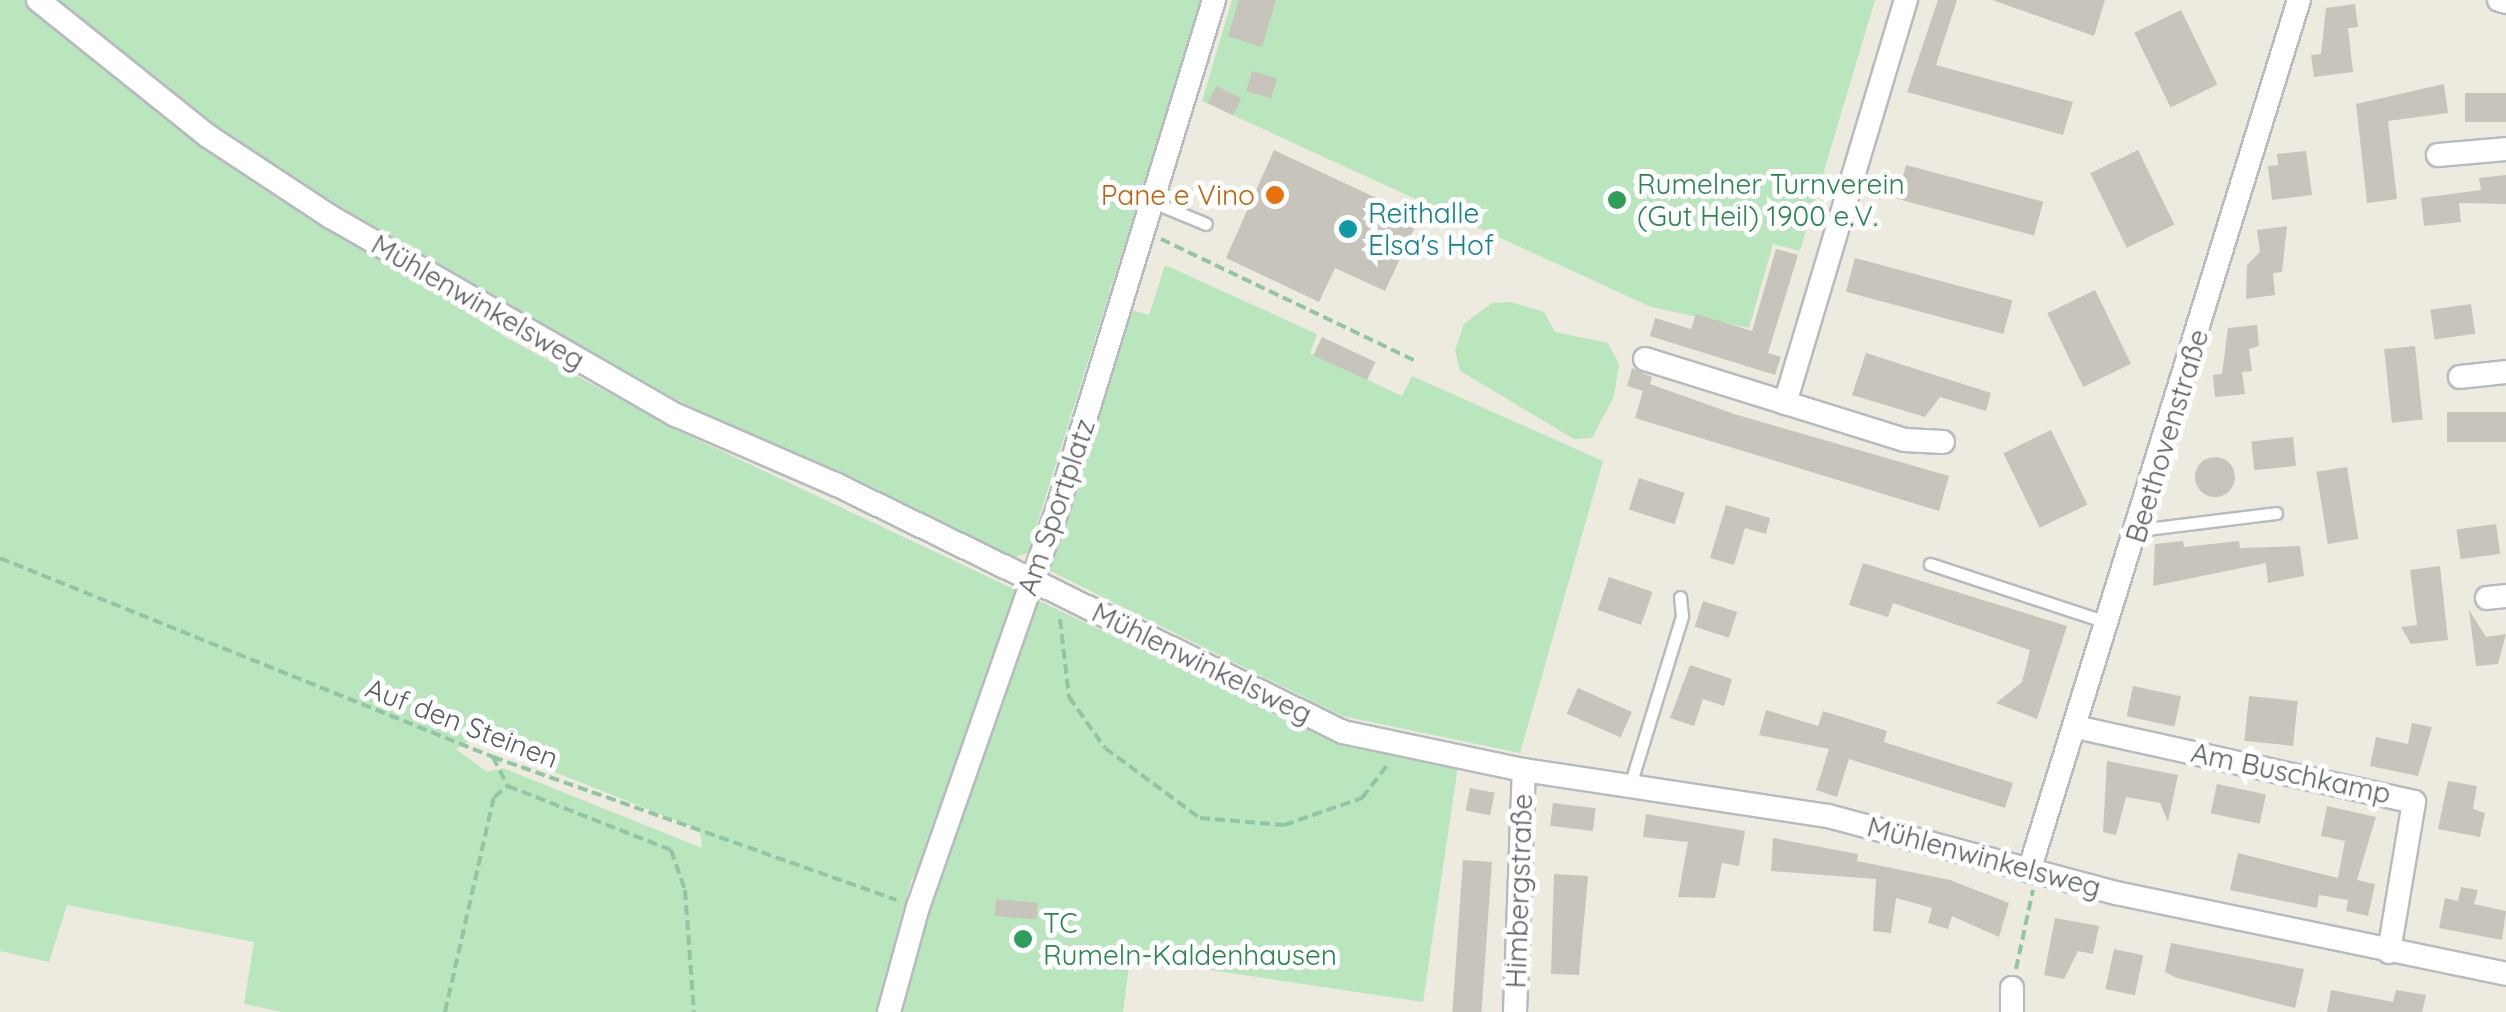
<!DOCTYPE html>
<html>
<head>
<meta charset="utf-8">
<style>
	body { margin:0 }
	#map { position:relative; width:2506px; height:1012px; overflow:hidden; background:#edeadf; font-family:Quicksand,sans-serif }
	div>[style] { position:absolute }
	.green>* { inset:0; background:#b9e6bc }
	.building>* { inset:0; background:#c7c4bc; transform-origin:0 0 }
	.round { border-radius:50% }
	.path>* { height:4px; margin-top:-2px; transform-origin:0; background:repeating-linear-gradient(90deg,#91c5a3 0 10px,transparent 0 15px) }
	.roads { filter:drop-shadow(2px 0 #b7babf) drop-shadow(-2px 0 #b7babf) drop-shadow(0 2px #b7babf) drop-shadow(0 -2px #b7babf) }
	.lane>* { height:11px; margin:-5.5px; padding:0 5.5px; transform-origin:5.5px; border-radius:5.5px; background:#fff }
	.street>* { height:22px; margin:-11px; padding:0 11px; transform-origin:11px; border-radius:11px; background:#fff }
	.dots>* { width:28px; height:28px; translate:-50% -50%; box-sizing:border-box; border:5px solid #fff; border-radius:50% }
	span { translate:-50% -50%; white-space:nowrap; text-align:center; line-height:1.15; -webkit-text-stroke:10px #fff; paint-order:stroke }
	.leisure-label { font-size:28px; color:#27864d }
	.left { translate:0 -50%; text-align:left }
	.food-label { font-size:28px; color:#c56008 }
	.right { translate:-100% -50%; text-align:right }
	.culture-label { font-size:28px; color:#0d838f }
	.street-label { font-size:28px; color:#585c61 }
</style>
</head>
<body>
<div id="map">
	<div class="green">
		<i style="clip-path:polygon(evenodd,0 0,24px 0,227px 158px,507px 338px,675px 429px,1340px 743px,1458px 766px,1423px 1002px,1130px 958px,1123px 1012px,900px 1012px,933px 881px,912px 878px,876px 1012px,282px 1012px,244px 1004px,254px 942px,67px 905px,49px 962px,0 951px,0 0,472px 739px,700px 830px,702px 848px,503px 768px,487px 772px,456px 749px,472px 739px)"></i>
		<i style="clip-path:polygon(53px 0,1201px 0,1028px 553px,1008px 559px,597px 361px,339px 210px,173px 96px)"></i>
		<i style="clip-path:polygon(1232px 0,1875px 0,1800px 251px,1773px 244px,1749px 328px,1651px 307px,1202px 101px)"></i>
		<i style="clip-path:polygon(1165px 265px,1317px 334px,1310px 353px,1402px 396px,1412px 376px,1603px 461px,1520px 753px,1342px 716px,1048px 570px,1129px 309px,1149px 315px)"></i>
		<i style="clip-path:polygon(1510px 302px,1544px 312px,1555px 332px,1608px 343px,1619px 364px,1614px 396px,1592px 438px,1574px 439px,1460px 371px,1455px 350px,1464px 324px,1492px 303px)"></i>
	</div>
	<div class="building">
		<i style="clip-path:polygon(1239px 0,1276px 0,1262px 47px,1228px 36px)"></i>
		<i style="clip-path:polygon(1938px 0,1957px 0,1936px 65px,2073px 102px,2063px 135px,1907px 92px)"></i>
		<i style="clip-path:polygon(1992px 0,2105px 0,2094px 36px)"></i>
		<i style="clip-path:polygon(2355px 4px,2358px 27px,2348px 28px,2353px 72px,2314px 77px,2311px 55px,2321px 54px,2326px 8px)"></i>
		<i style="left:2181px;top:10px;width:83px;height:52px;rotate:64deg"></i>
		<i style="left:1252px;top:71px;width:26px;height:21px;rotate:16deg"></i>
		<i style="clip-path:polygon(2444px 84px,2448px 113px,2388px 121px,2397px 199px,2367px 203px,2356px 104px)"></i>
		<i style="left:1216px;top:86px;width:28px;height:19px;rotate:26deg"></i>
		<i style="left:2506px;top:93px;width:29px;height:41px;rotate:90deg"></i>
		<i style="clip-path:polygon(1274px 150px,1419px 218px,1385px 291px,1335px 268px,1319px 302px,1226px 258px)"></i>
		<i style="left:2138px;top:150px;width:83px;height:53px;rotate:64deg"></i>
		<i style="clip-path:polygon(2306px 151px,2312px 195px,2272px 200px,2268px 166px,2278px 165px,2277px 154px)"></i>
		<i style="left:1906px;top:165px;width:142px;height:35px;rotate:15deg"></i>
		<i style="clip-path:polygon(2506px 175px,2506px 204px,2459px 203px,2461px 222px,2424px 226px,2421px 198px,2481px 190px,2479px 178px)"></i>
		<i style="clip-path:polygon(2287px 226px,2282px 272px,2273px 273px,2275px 295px,2246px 299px,2247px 265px,2260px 252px,2257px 230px)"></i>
		<i style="clip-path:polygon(1776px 249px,1798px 255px,1768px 353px,1781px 357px,1775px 375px,1650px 336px,1655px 318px,1691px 329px,1696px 314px,1752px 331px)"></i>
		<i style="left:1855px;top:258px;width:163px;height:35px;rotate:15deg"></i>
		<i style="left:2095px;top:290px;width:82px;height:53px;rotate:64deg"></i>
		<i style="left:2471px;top:304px;width:30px;height:41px;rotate:82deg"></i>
		<i style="clip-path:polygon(2257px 325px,2259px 346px,2249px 349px,2252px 371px,2242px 372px,2245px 394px,2215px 397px,2213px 375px,2222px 374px,2228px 328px)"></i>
		<i style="left:1322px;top:337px;width:59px;height:20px;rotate:25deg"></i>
		<i style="left:2415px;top:346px;width:74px;height:31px;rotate:84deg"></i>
		<i style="clip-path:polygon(1866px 353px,1991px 393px,1986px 411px,1940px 397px,1925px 417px,1852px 395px)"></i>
		<i style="clip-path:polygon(1632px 368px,1652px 377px,1650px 384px,1734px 414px,1949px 476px,1939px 511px,1635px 418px,1643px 391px,1627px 386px)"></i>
		<i style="left:2506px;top:412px;width:30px;height:59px;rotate:90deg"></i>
		<i style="left:2051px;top:430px;width:83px;height:53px;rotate:64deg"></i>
		<i style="left:2293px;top:437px;width:29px;height:42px;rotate:84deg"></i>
		<i class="round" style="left:2195px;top:457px;width:40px;height:40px"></i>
		<i style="left:2347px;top:467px;width:73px;height:31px;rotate:81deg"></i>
		<i style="left:1639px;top:478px;width:48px;height:33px;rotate:18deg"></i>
		<i style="clip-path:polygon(1726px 505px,1770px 518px,1766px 534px,1745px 528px,1734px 565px,1710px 558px)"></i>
		<i style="left:2496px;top:524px;width:30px;height:40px;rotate:82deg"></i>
		<i style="clip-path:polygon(2183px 541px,2184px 547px,2239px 541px,2240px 548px,2300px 546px,2304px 576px,2268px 583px,2266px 563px,2153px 586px,2155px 544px)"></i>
		<i style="clip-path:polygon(1863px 563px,2067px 626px,2037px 719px,1996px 703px,2022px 682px,2030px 650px,1893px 603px,1888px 617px,1849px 605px)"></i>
		<i style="clip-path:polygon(2440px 566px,2448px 640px,2411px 644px,2401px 627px,2417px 625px,2410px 570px)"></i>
		<i style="left:1609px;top:577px;width:46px;height:35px;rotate:19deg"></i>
		<i style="left:1703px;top:601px;width:36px;height:27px;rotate:18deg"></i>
		<i style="clip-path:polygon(2469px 610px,2486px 637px,2506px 634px,2498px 664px,2476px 666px)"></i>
		<i style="clip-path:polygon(1690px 665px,1732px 679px,1724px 706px,1703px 699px,1694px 726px,1670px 718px)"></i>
		<i style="left:2133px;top:686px;width:49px;height:31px;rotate:12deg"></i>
		<i style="left:1578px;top:688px;width:59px;height:28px;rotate:24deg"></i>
		<i style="left:2249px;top:696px;width:49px;height:45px;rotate:6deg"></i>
		<i style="clip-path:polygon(1766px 710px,1818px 726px,1823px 711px,1887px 731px,1884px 742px,2013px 783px,2005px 808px,1849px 759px,1837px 797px,1816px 790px,1829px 749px,1759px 735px)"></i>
		<i style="clip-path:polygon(2412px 723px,2432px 727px,2418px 776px,2370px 766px,2376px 737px,2408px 744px)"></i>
		<i style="clip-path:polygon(2107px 761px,2178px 775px,2168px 822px,2160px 803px,2126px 797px,2116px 835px,2103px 832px)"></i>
		<i style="clip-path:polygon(2448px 781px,2477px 786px,2473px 809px,2485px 813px,2480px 837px,2438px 829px)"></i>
		<i style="left:2217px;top:784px;width:50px;height:30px;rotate:12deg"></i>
		<i style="left:1470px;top:788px;width:25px;height:23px;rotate:11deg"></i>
		<i style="left:1553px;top:803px;width:43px;height:23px;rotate:7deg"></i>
		<i style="clip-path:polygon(2327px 806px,2376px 817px,2357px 880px,2375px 884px,2368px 916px,2346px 911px,2348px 900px,2319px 895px,2317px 908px,2230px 890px,2238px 853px,2338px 878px,2345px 841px,2321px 836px)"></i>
		<i style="clip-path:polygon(1646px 814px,1745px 831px,1739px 866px,1722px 863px,1715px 898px,1678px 897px,1688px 842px,1643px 837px)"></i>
		<i style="clip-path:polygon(1773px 838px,1858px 854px,1857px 861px,1950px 880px,2009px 903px,1999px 937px,1952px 916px,1948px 929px,1928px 923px,1932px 908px,1896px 898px,1891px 933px,1873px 931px,1876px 879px,1771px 871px)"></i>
		<i style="left:1463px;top:860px;width:29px;height:152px;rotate:4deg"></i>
		<i style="clip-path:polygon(1554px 874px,1588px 876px,1579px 975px,1551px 974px)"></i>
		<i style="clip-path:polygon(2461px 887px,2478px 890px,2474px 904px,2506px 911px,2502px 940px,2439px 928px,2445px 898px,2458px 901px)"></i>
		<i style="left:996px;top:899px;width:42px;height:17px;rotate:5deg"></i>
		<i style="clip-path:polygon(2055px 918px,2099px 926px,2093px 954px,2078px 951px,2064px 979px,2044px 975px)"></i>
		<i style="clip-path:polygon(2171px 943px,2304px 969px,2295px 1008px,2177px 978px,2165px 972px)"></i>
		<i style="left:2114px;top:949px;width:30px;height:41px;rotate:12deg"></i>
		<i style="clip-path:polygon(2331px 990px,2393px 1002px,2396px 990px,2426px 995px,2422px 1012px,2327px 1012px)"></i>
	</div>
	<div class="path">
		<i style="left:1161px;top:239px;width:283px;rotate:25.6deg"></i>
		<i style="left:0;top:558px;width:532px;rotate:21.98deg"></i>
		<i style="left:493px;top:757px;width:428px;rotate:19.5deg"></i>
		<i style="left:1060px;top:619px;width:79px;rotate:83.4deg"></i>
		<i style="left:1069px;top:697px;width:62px;rotate:54.8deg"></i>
		<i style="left:1105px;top:748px;width:118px;rotate:36.4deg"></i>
		<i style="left:1200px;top:818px;width:84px;rotate:4.8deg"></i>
		<i style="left:1284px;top:825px;width:83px;rotate:-19.1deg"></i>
		<i style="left:1362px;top:798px;width:44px;rotate:-52.4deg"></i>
		<i style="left:493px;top:757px;width:33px;rotate:63deg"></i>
		<i style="left:508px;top:786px;width:175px;rotate:21.4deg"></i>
		<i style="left:671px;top:850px;width:42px;rotate:70.7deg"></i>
		<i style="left:685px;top:890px;width:122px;rotate:85.8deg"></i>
		<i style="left:2016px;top:969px;width:81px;rotate:-77.9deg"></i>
		<i style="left:445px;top:1012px;width:221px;rotate:-77.2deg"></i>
		<i style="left:494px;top:797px;width:18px;rotate:-38deg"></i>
	</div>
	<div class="roads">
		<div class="lane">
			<i style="left:1153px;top:202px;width:57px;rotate:22.5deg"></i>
			<i style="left:2138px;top:530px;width:139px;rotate:-7deg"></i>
			<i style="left:1930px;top:564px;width:188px;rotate:18.2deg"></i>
			<i style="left:1631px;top:782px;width:174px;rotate:-72.9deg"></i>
			<i style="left:1682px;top:616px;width:19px;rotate:-96deg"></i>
		</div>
		<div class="street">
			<i style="left:38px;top:0;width:218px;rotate:38.7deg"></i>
			<i style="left:208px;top:136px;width:147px;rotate:33.4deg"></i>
			<i style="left:331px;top:217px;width:398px;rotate:29.9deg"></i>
			<i style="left:676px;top:415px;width:173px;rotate:23.5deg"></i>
			<i style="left:835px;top:484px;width:565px;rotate:26.02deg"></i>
			<i style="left:1343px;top:732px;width:185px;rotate:11.9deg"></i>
			<i style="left:1524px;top:770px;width:307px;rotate:8.6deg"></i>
			<i style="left:1828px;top:816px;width:298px;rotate:15deg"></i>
			<i style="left:2116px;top:893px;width:398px;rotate:11.7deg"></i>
			<i style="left:2499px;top:0;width:7px;rotate:16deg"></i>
			<i style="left:2438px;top:155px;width:68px;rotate:-5deg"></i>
			<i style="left:1645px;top:359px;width:272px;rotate:17.3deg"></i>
			<i style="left:1905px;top:440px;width:38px;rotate:3deg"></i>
			<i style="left:2460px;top:377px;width:46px;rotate:-6.2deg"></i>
			<i style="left:1785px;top:403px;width:421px;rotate:-73.3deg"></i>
			<i style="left:2487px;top:598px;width:19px;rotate:-6deg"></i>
			<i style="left:2076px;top:727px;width:346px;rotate:12.5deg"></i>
			<i style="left:2414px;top:802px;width:152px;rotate:99.5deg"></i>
			<i style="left:2029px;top:871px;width:912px;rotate:-72.78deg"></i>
			<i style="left:2012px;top:988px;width:24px;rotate:90deg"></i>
			<i style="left:889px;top:1012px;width:109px;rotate:-74.6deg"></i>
			<i style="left:918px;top:907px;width:417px;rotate:-70.7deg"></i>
			<i style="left:1056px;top:514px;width:538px;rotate:-72.91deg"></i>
			<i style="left:1515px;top:1012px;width:242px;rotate:-87.9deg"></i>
		</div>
	</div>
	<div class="dots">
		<i style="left:1275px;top:195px;background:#e8710a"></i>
		<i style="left:1617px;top:200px;background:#2e9e5b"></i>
		<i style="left:1348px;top:229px;background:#0f9aa8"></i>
		<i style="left:1023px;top:939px;background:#2e9e5b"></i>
	</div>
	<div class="leisure-label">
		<span class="left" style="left:1637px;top:200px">Rumelner Turnverein<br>(Gut Heil) 1900 e.V.</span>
		<span class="left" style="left:1043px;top:939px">TC<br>Rumeln-Kaldenhausen</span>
	</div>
	<div class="food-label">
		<span class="right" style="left:1255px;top:195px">Pane e Vino</span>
	</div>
	<div class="culture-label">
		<span class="left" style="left:1368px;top:229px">Reithalle<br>Elsa's Hof</span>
	</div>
	<div class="street-label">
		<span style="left:478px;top:302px;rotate:30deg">Mühlenwinkelsweg</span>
		<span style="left:2167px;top:436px;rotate:-73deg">Beethovenstraße</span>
		<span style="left:1056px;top:507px;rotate:-71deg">Am Sportplatz</span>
		<span style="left:1202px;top:663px;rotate:26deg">Mühlenwinkelsweg</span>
		<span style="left:462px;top:723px;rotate:21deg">Auf den Steinen</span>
		<span style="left:2291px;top:773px;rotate:12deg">Am Buschkamp</span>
		<span style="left:1984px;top:857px;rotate:15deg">Mühlenwinkelsweg</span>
		<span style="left:1519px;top:891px;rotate:-88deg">Himbergstraße</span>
	</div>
</div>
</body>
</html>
